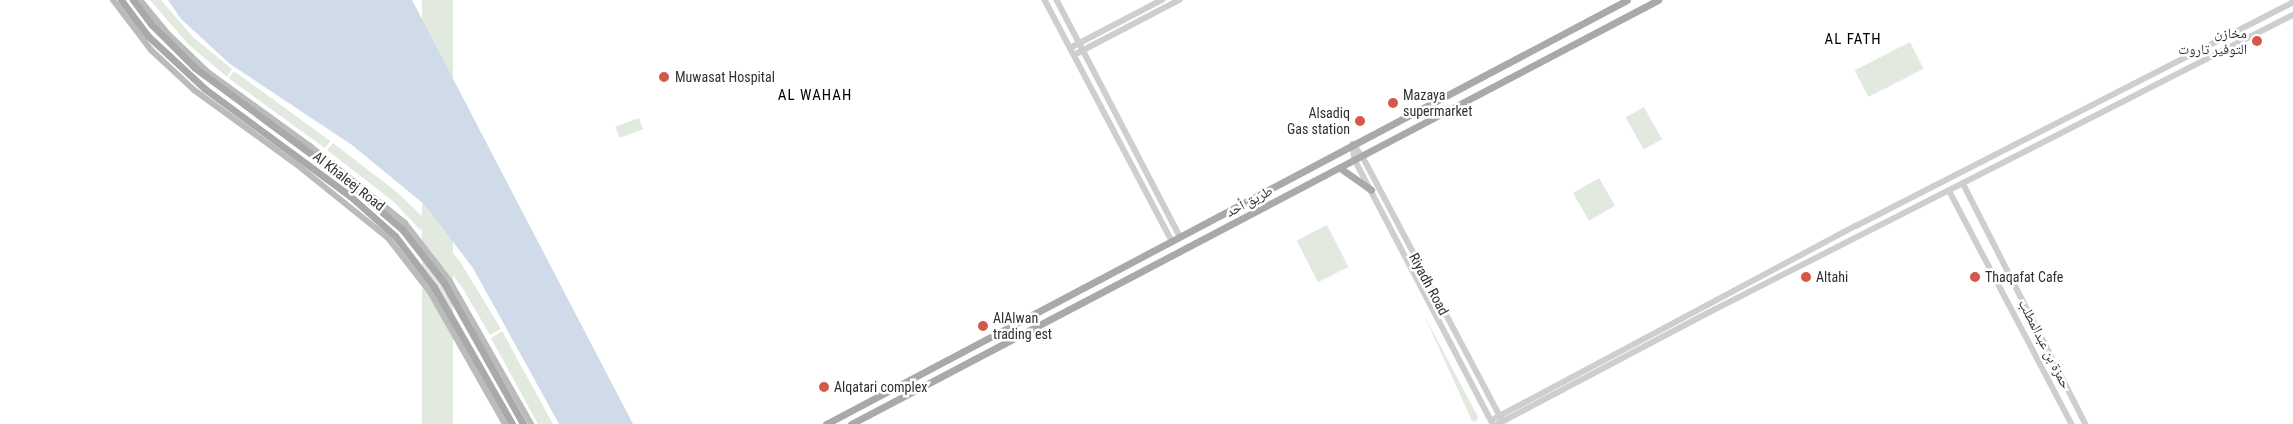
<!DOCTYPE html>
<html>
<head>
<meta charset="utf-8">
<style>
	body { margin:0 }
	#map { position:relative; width:2293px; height:424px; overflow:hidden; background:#fff; font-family:"Roboto Condensed","Noto Naskh Arabic",sans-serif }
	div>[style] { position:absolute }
	.green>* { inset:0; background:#e2e9de; transform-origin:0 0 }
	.water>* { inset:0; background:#d0dbea }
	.tertiary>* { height:5.5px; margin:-2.75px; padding:0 2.75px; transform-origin:2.75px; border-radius:2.75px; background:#cecece }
	.secondary>* { height:6px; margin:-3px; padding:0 3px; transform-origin:3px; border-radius:3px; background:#bbb }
	.primary>* { height:7px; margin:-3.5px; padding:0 3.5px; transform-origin:3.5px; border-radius:3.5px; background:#a9a9a9 }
	.dots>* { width:14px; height:14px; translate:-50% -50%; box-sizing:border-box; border:2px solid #fff; border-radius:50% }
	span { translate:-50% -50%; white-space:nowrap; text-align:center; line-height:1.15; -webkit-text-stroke:5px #fff; paint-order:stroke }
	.poi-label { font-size:14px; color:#313131 }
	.right { translate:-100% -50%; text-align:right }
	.left { translate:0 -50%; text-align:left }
	.street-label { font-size:14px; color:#313131 }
	.neighbourhood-label { font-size:15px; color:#000; letter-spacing:1px }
</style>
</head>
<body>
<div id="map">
	<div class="green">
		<i style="clip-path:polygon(150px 0,161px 0,193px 37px,232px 69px,227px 77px,188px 44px)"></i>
		<i style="left:422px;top:0;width:31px;height:479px"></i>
		<i style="left:1910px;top:42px;width:30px;height:62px;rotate:63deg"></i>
		<i style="left:234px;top:71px;width:119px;height:9px;rotate:36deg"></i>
		<i style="left:1644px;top:107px;width:37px;height:21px;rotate:61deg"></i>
		<i style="left:639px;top:118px;width:12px;height:25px;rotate:70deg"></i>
		<i style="clip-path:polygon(333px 143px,398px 193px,428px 222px,420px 230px,394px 202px,327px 150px)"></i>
		<i style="left:1599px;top:178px;width:32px;height:30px;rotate:60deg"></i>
		<i style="clip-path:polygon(430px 224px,461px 263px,501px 329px,490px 335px,463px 289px,422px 232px)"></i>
		<i style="left:1327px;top:225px;width:47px;height:34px;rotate:63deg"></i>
		<i style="clip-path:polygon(1424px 315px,1478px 417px,1476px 422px,1472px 421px)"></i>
		<i style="clip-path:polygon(502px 331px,553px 424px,538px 424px,527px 404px,491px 338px)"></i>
	</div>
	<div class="water">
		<i style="clip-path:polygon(168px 0,412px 0,633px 424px,559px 424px,473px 268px,425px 205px,352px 145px,230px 64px,181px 19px)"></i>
	</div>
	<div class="tertiary">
		<i style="left:1045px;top:0;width:272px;rotate:62.2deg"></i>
		<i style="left:1057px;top:0;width:266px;rotate:62.5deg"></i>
		<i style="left:1070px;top:48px;width:104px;rotate:-27.6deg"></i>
		<i style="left:1074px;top:55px;width:119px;rotate:-27.6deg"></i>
		<i style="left:1353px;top:144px;width:16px;rotate:52deg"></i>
		<i style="left:1363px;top:157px;width:297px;rotate:62.1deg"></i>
		<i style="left:1353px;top:144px;width:16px;rotate:83deg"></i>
		<i style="left:1355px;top:160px;width:298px;rotate:62.4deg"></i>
		<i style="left:1963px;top:183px;width:271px;rotate:63deg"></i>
		<i style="left:1949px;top:190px;width:264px;rotate:62.3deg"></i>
		<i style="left:1492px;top:420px;width:412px;rotate:-28.1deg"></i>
		<i style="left:1856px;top:226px;width:491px;rotate:-27.1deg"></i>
		<i style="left:1498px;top:424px;width:226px;rotate:-27.9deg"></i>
		<i style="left:1698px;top:318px;width:668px;rotate:-26.99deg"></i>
	</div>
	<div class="secondary">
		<i style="left:113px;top:0;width:63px;rotate:52.8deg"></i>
		<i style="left:151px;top:50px;width:59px;rotate:42.9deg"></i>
		<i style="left:194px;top:90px;width:126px;rotate:36deg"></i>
		<i style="left:296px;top:164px;width:118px;rotate:38.8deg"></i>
		<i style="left:388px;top:238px;width:68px;rotate:52.1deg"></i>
		<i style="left:430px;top:292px;width:152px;rotate:60.4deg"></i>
		<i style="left:140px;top:0;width:44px;rotate:50.5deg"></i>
		<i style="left:168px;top:34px;width:57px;rotate:43.6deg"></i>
		<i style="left:209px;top:73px;width:125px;rotate:35.9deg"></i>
		<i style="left:310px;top:146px;width:122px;rotate:39deg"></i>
		<i style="left:405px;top:223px;width:72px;rotate:52.3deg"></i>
		<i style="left:449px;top:280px;width:166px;rotate:60.3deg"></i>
	</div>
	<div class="primary">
		<i style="left:121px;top:0;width:45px;rotate:53.1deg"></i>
		<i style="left:148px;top:36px;width:78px;rotate:42.9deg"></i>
		<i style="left:205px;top:89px;width:180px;rotate:36.4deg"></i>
		<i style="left:350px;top:196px;width:60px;rotate:41.6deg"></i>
		<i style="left:395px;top:236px;width:64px;rotate:52.6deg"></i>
		<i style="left:434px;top:287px;width:158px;rotate:60.3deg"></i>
		<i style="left:133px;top:0;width:30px;rotate:53deg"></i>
		<i style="left:151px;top:24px;width:62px;rotate:45deg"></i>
		<i style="left:195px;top:68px;width:178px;rotate:36.5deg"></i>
		<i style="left:338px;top:174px;width:84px;rotate:40.7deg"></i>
		<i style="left:402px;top:229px;width:68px;rotate:52.1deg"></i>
		<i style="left:444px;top:283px;width:162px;rotate:60.7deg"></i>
		<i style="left:1340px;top:168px;width:38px;rotate:35deg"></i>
		<i style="left:826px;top:424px;width:906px;rotate:-27.89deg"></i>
		<i style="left:851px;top:424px;width:912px;rotate:-27.72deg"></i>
	</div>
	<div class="dots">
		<i style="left:2257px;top:41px;background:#d2594a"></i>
		<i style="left:664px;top:77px;background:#d2594a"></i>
		<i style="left:1393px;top:103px;background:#d2594a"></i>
		<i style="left:1360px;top:121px;background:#d2594a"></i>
		<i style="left:1806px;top:277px;background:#d2594a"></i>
		<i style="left:1975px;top:277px;background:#d2594a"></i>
		<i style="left:983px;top:326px;background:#d2594a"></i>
		<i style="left:824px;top:387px;background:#d2594a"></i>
	</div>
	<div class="poi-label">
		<span class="right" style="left:2247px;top:41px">مخازن<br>التوفير تاروت</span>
		<span class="left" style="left:675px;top:77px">Muwasat Hospital</span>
		<span class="left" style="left:1403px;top:103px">Mazaya<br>supermarket</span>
		<span class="right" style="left:1350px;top:121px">Alsadiq<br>Gas station</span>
		<span class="left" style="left:1816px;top:277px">Altahi</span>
		<span class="left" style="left:1985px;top:277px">Thaqafat Cafe</span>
		<span class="left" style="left:993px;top:326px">AlAlwan<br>trading est</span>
		<span class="left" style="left:834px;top:387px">Alqatari complex</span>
	</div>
	<div class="street-label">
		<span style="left:349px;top:181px;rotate:38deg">Al Khaleej Road</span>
		<span style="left:1249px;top:201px;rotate:-28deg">طريق أحد</span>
		<span style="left:1429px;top:284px;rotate:62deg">Riyadh Road</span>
		<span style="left:2045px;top:344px;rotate:63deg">حمزة بن عبدالمطلب</span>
	</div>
	<div class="neighbourhood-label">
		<span style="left:1853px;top:40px">AL FATH</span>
		<span style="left:815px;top:96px">AL WAHAH</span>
	</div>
</div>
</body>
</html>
